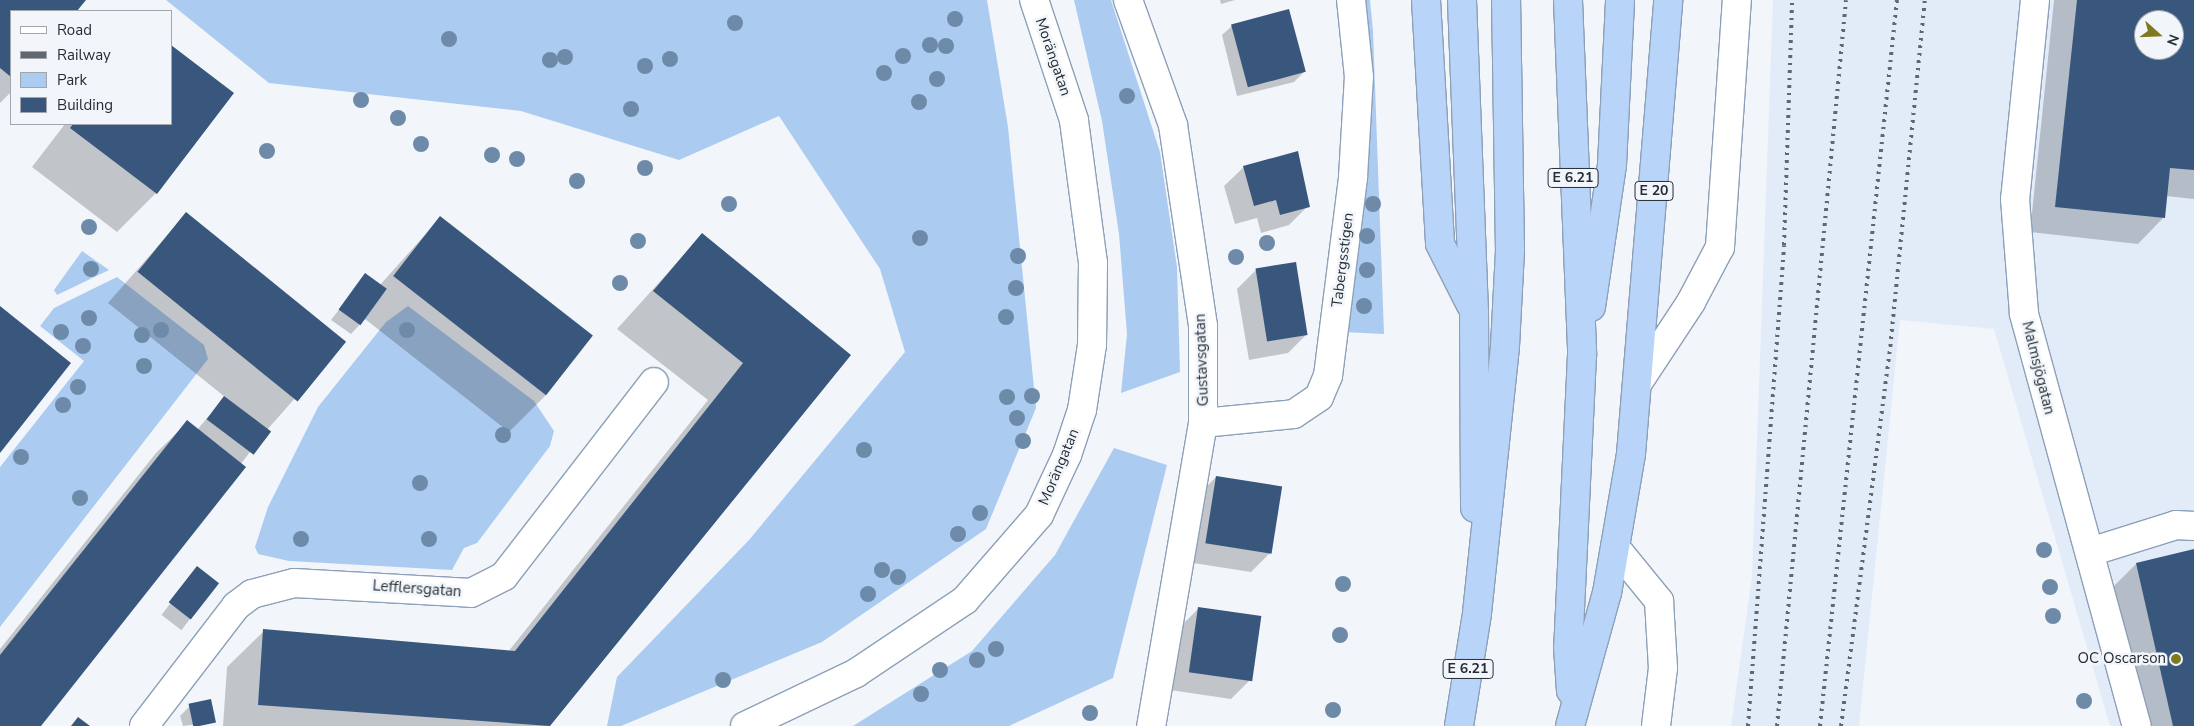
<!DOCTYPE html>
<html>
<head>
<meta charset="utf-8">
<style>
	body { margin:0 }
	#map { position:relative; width:2194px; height:726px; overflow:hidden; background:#f2f6fb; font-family:"Nunito Sans",sans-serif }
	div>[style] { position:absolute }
	.built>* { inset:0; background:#e2ecf9 }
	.green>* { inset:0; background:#accbf1 }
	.shadow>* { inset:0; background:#0003; transform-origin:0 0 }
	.building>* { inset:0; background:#39577c; transform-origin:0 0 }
	.roads { filter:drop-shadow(1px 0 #8ca0b8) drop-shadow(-1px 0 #8ca0b8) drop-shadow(0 1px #8ca0b8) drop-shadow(0 -1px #8ca0b8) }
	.minor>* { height:28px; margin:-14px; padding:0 14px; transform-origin:14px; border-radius:14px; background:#fff }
	.highway>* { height:28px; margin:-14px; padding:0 14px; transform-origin:14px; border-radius:14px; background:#b8d4f8 }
	.rail>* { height:4px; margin-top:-2px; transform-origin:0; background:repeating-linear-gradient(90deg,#60676f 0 2.5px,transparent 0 7.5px) }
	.trees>* { width:16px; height:16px; margin:-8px; border-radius:50%; background:#6d8aa8 }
	.dots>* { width:14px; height:14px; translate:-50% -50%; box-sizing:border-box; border:2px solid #f2f6fb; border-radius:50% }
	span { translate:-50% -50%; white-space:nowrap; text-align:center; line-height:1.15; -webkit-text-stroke:5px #f2f6fb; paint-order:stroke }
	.shield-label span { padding:1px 4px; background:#f2f6fb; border:1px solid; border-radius:4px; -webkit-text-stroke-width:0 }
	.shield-label { font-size:14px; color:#252d36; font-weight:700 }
	.street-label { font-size:15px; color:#252d36 }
	.poi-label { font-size:15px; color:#252d36 }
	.right { translate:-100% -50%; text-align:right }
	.legend { position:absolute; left:10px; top:10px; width:162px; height:115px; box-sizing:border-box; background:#f2f6fb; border:1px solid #a0a6ac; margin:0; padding:6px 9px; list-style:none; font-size:15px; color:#252d36 }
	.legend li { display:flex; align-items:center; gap:10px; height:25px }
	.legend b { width:25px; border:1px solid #a0a6ac }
	.north { position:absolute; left:2134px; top:10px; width:50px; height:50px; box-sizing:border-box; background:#f2f6fb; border:1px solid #a0a6ac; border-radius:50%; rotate:110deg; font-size:14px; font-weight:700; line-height:20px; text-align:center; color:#252d36 }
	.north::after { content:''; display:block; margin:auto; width:18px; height:22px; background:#81791e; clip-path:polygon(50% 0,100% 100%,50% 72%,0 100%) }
</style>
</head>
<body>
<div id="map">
	<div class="built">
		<i style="clip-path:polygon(evenodd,1773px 0,2194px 0,2194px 726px,2110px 726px,1994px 329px,1900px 320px,1859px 726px,1731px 726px,1752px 576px,1773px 0,2144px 20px,2174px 20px,2174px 50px,2144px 50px,2144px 20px)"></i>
	</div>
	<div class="green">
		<i style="clip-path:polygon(166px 0,987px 0,1008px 127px,1036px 408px,986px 529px,822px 642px,621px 726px,607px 726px,617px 677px,749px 540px,905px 352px,880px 269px,779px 116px,679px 160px,521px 111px,269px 83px)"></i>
		<i style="clip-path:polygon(1074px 0,1111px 0,1160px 152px,1177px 267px,1180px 372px,1121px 393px,1127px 334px,1119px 234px,1102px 121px)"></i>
		<i style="clip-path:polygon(1359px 0,1370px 0,1373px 31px,1384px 334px,1343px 332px)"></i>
		<i style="clip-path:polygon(82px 251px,109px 270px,57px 295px,54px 290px)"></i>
		<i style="clip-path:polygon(117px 277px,204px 345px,208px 359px,0 627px,0 467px,84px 361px,40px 326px,54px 308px)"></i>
		<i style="clip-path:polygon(408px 306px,534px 401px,554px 431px,550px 446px,477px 543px,464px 548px,452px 570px,289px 561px,258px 554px,255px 547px,268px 507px,318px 407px,386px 322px)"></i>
		<i style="clip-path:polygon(1114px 448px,1167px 465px,1113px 678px,1009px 726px,853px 726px,972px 651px,1055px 555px)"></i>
	</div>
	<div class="shadow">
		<i style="clip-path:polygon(0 0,85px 0,76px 11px,11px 11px,11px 92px,0 103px)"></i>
		<i style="clip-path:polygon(1220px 0,1235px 0,1221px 4px)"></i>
		<i style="clip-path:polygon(evenodd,2054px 0,2194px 0,2194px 199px,2166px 196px,2164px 217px,2138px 244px,2030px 232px,2054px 0,2144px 20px,2174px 20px,2174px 50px,2144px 50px,2144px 20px)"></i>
		<i style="clip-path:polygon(1232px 26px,1304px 72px,1294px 82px,1237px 96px,1222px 35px)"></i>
		<i style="clip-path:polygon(232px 94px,156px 193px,117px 232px,32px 167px,65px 124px,171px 124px)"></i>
		<i style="clip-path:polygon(1244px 167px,1308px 206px,1289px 225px,1261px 233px,1257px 218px,1235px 224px,1224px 186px)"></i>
		<i style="clip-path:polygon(186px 214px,345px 341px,267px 430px,39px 726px,0 726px,0 649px,156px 453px,188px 422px,197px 430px,225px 397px,108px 303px)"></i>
		<i style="clip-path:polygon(440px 218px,592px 336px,546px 395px,509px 432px,365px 319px,351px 334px,331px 320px,366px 275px,380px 285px)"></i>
		<i style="clip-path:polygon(702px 235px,850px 356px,548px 726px,223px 726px,227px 667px,264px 631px,508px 652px,708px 400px,617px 329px)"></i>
		<i style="clip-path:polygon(1256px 270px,1307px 334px,1288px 353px,1249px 360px,1237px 289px)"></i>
		<i style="clip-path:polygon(1216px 477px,1270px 553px,1251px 572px,1187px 562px,1197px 496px)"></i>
		<i style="clip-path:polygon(2194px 551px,2194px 726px,2135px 726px,2105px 595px,2136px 564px)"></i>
		<i style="left:197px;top:568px;width:25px;height:59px;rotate:37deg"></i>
		<i style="clip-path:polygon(1199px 608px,1250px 680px,1231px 699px,1170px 690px,1180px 627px)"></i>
		<i style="clip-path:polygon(190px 706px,215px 722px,183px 726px,180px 716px)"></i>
	</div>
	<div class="building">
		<i style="clip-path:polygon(0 0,86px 0,77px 11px,11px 11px,11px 77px,0 68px)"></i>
		<i style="clip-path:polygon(evenodd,2077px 0,2194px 0,2194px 170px,2170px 168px,2165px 218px,2055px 207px,2077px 0,2144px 20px,2174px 20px,2174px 50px,2144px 50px,2144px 20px)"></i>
		<i style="left:1289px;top:9px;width:65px;height:60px;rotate:75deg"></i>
		<i style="clip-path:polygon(171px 45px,234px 93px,157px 194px,70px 128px,73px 124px,171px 124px)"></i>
		<i style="clip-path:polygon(1298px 151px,1310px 207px,1280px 215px,1276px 200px,1254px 206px,1243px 166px)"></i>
		<i style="left:186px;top:212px;width:206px;height:77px;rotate:39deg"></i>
		<i style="left:440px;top:216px;width:194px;height:76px;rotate:38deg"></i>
		<i style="clip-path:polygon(702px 233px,851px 355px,550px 726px,258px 705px,263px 629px,515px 651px,743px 363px,653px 291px)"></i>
		<i style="left:1296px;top:262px;width:74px;height:41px;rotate:81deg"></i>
		<i style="left:365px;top:273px;width:27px;height:45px;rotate:36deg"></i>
		<i style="clip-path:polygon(0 306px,71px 363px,0 453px)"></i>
		<i style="left:224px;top:396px;width:59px;height:29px;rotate:37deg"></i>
		<i style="clip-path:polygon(187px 420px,246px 467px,41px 726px,0 726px,0 655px)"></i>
		<i style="left:1216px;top:476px;width:67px;height:68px;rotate:9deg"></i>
		<i style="clip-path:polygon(2194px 549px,2194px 726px,2173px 726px,2136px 563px)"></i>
		<i style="left:197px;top:566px;width:28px;height:46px;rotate:38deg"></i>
		<i style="left:1198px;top:607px;width:64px;height:66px;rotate:8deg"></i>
		<i style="left:211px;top:699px;width:24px;height:23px;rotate:78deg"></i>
		<i style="clip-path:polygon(78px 717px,90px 726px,71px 726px)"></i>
	</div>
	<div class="roads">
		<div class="minor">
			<i style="left:1128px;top:0;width:133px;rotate:70.2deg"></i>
			<i style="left:1173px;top:125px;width:203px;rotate:81.5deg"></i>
			<i style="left:1203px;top:326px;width:97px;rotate:90deg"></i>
			<i style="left:1203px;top:423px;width:307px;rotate:99.7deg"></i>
			<i style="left:2035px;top:0;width:200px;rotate:95.7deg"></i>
			<i style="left:2015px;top:199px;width:115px;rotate:85.5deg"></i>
			<i style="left:2024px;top:314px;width:427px;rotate:74.7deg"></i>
			<i style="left:1639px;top:381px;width:95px;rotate:-56.6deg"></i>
			<i style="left:1691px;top:302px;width:62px;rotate:-62.2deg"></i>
			<i style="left:1720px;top:247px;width:248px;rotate:-86.1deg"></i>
			<i style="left:1203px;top:423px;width:91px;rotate:-5.6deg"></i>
			<i style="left:1294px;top:414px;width:30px;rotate:-34deg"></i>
			<i style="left:1319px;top:397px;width:23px;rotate:-67deg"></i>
			<i style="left:1328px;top:376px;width:201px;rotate:-82.8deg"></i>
			<i style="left:1353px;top:177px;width:100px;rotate:-86.6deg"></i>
			<i style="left:1359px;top:77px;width:77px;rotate:-95.9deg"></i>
			<i style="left:1615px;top:547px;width:70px;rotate:50.8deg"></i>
			<i style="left:1659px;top:601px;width:67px;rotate:86.6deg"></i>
			<i style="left:1663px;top:668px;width:58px;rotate:96.9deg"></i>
			<i style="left:2090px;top:552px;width:90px;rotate:-17.4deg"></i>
			<i style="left:2176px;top:525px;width:18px;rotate:3deg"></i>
			<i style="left:144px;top:726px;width:151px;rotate:-52.5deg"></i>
			<i style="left:236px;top:606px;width:20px;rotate:-37deg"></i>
			<i style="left:252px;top:594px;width:43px;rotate:-14.7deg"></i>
			<i style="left:294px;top:583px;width:177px;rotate:3.2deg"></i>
			<i style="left:471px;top:593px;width:37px;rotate:-27deg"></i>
			<i style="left:504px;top:576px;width:245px;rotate:-52.3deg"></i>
			<i style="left:745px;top:726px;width:123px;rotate:-25.5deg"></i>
			<i style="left:856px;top:673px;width:131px;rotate:-33.8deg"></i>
			<i style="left:965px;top:600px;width:113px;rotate:-49deg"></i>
			<i style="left:1039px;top:515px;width:66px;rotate:-65deg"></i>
			<i style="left:1067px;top:455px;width:47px;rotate:-71.6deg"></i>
			<i style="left:1082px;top:410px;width:66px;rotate:-81.3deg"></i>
			<i style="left:1092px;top:345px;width:82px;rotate:-89.3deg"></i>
			<i style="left:1093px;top:263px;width:144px;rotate:-97.6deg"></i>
			<i style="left:1074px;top:120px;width:126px;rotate:-108.4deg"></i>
		</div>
		<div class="highway">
			<i style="left:1426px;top:0;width:244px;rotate:86.7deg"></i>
			<i style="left:1440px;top:244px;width:68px;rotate:63.1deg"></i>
			<i style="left:1462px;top:0;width:311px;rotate:87.8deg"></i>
			<i style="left:1474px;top:311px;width:197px;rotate:89.7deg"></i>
			<i style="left:1568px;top:0;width:355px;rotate:87.7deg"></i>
			<i style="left:1582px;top:355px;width:292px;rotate:92.7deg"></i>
			<i style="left:1568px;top:647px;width:44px;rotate:86.1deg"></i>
			<i style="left:1591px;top:307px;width:144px;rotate:-81.6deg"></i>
			<i style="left:1612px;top:165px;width:165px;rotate:-87.2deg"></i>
			<i style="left:1459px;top:726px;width:114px;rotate:-80.9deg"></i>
			<i style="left:1477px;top:613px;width:268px;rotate:-84deg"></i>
			<i style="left:1505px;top:346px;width:95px;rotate:-87deg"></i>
			<i style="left:1510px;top:251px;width:251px;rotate:-90.9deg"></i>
			<i style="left:1570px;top:726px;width:138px;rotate:-74.5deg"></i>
			<i style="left:1607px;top:593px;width:141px;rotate:-80.2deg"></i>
			<i style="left:1631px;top:454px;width:456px;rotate:-85.3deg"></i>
		</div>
	</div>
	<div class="rail">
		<i style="left:1748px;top:726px;width:482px;rotate:-85.7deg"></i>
		<i style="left:1784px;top:245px;width:245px;rotate:-88.1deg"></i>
		<i style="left:1777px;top:726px;width:729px;rotate:-84.57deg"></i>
		<i style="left:1820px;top:726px;width:730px;rotate:-83.95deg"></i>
		<i style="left:1841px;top:726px;width:390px;rotate:-82.6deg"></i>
		<i style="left:1891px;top:339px;width:341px;rotate:-84.3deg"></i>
	</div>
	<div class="trees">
		<i style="left:955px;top:19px"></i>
		<i style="left:735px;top:23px"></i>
		<i style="left:449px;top:39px"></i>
		<i style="left:930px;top:45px"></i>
		<i style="left:946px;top:46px"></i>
		<i style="left:903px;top:56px"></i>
		<i style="left:565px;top:57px"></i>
		<i style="left:670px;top:59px"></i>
		<i style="left:550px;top:60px"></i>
		<i style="left:645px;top:66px"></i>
		<i style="left:884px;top:73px"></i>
		<i style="left:937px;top:79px"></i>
		<i style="left:1127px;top:96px"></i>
		<i style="left:361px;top:100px"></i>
		<i style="left:919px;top:102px"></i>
		<i style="left:631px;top:109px"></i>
		<i style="left:398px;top:118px"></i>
		<i style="left:421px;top:144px"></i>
		<i style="left:267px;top:151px"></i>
		<i style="left:492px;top:155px"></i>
		<i style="left:517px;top:159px"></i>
		<i style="left:645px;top:168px"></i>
		<i style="left:577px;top:181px"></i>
		<i style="left:729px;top:204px"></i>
		<i style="left:1373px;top:204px"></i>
		<i style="left:89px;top:227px"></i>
		<i style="left:1367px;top:236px"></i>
		<i style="left:920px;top:238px"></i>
		<i style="left:638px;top:241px"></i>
		<i style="left:1267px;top:243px"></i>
		<i style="left:1018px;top:256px"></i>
		<i style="left:1236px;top:257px"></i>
		<i style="left:91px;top:269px"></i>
		<i style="left:1367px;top:270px"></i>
		<i style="left:620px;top:283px"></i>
		<i style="left:1016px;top:288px"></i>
		<i style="left:1364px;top:306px"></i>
		<i style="left:1006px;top:317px"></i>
		<i style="left:89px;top:318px"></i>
		<i style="left:161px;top:330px"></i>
		<i style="left:407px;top:330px"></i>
		<i style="left:61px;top:332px"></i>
		<i style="left:142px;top:335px"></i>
		<i style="left:83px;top:346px"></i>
		<i style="left:144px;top:366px"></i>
		<i style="left:78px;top:387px"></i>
		<i style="left:1032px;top:396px"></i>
		<i style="left:1007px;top:397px"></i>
		<i style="left:63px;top:405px"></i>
		<i style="left:1017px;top:418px"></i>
		<i style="left:503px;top:435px"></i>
		<i style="left:1023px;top:441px"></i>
		<i style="left:864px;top:450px"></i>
		<i style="left:21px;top:457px"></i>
		<i style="left:420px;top:483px"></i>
		<i style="left:80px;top:498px"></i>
		<i style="left:980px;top:513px"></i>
		<i style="left:958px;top:534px"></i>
		<i style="left:301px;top:539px"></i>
		<i style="left:429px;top:539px"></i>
		<i style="left:2044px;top:550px"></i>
		<i style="left:882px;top:570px"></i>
		<i style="left:898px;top:577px"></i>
		<i style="left:1343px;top:584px"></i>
		<i style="left:2050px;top:587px"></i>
		<i style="left:868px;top:594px"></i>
		<i style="left:2053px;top:616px"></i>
		<i style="left:1340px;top:635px"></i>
		<i style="left:996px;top:649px"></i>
		<i style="left:977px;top:660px"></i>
		<i style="left:940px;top:670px"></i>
		<i style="left:723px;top:680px"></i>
		<i style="left:921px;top:694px"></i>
		<i style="left:2084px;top:701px"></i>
		<i style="left:1333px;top:710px"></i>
		<i style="left:1090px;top:713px"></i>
	</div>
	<div class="dots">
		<i style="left:2176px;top:659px;background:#81791e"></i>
	</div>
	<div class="shield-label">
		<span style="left:1573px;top:178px">E 6.21</span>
		<span style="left:1654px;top:191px">E 20</span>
		<span style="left:1468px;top:669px">E 6.21</span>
	</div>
	<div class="street-label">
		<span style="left:1053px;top:57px;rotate:71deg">Morängatan</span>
		<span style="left:1343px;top:260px;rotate:-83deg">Tabergsstigen</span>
		<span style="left:1202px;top:360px;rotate:-92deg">Gustavsgatan</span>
		<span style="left:2038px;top:368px;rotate:76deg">Malmsjögatan</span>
		<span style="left:1059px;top:467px;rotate:-67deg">Morängatan</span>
		<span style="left:417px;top:589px;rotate:4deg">Lefflersgatan</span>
	</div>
	<div class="poi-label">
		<span class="right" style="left:2166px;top:659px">OC Oscarson</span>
	</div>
	<ul class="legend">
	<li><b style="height:6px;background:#fff"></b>Road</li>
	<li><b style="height:6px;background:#60676f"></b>Railway</li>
	<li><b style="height:14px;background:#accbf1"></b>Park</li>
	<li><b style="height:14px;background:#39577c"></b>Building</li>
	</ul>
	<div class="north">N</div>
</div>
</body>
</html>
